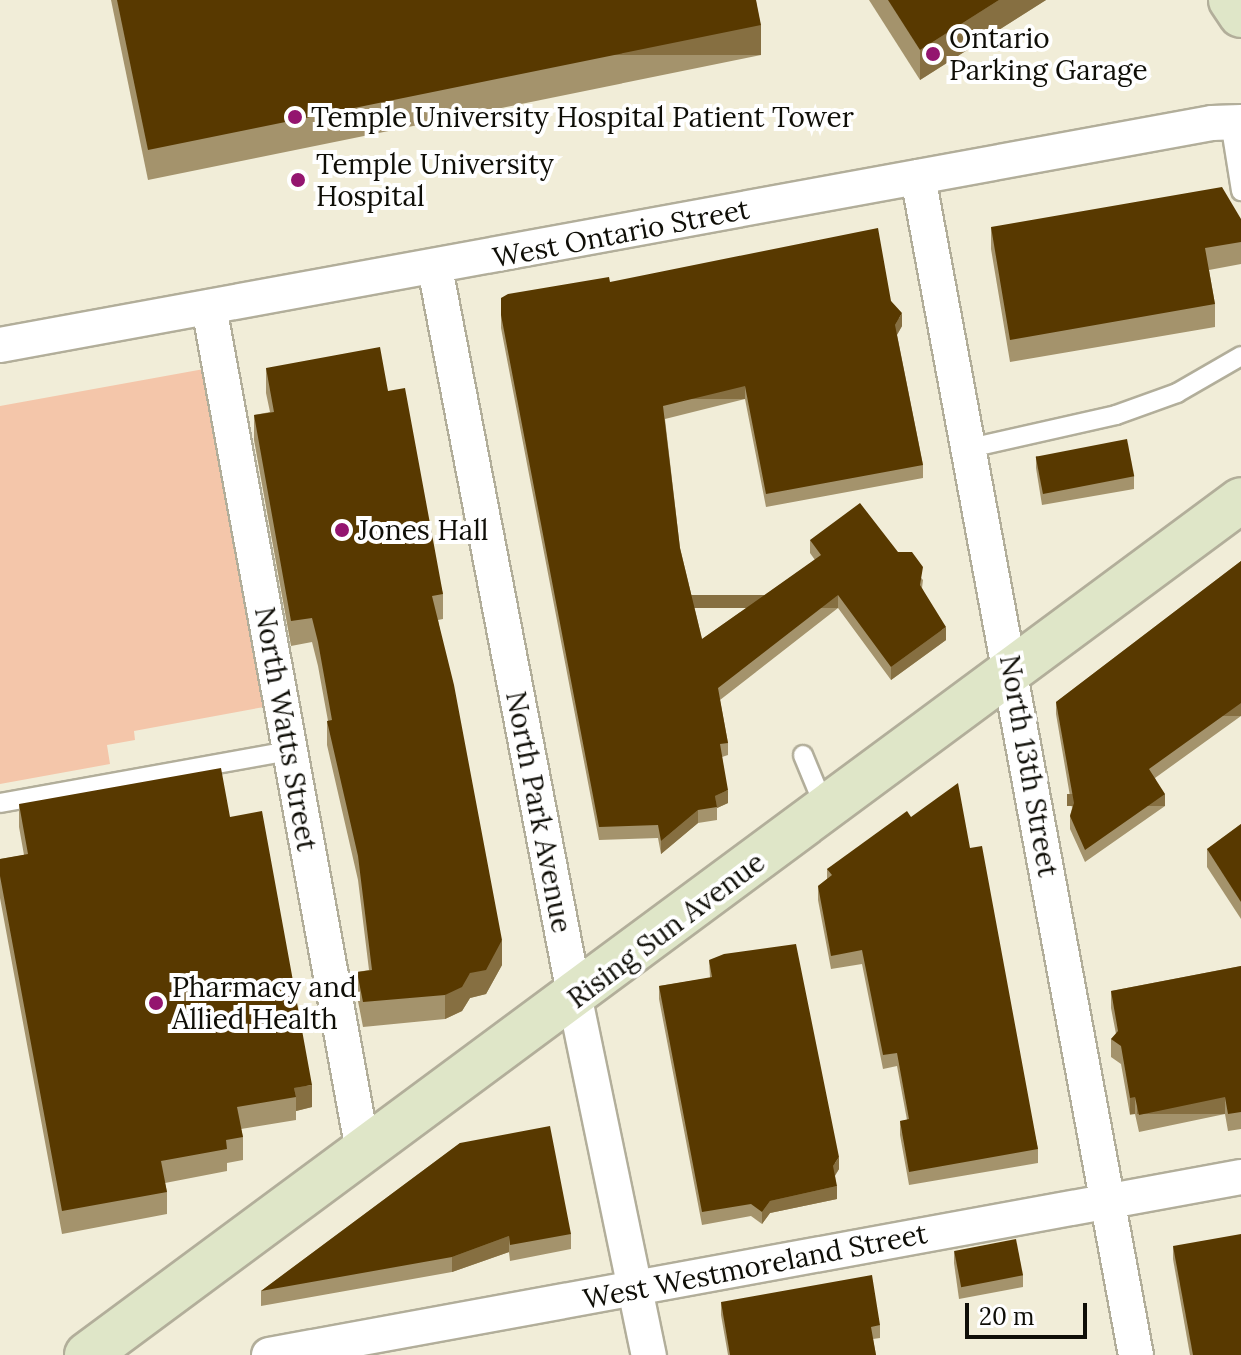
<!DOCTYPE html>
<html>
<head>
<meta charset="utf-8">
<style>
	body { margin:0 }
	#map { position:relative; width:1241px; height:1355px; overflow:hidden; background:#f1edd8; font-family:Lora,serif }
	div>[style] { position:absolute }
	.green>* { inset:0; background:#f4c6aa }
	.roads { filter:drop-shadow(2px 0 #b2ae9a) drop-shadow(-2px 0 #b2ae9a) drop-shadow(0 2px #b2ae9a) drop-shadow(0 -2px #b2ae9a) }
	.lane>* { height:18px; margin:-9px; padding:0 9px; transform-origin:9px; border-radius:9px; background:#fff }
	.street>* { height:34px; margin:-17px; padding:0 17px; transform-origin:17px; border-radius:17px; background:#fff }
	.secondary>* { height:44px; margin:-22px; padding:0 22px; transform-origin:22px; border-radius:22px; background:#dfe6c8 }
	.wall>* { inset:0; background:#a4936c }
	.shaded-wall>* { inset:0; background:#866f41; transform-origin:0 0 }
	.building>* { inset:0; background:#583900; transform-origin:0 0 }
	.dots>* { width:22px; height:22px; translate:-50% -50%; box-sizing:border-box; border:4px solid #fff; border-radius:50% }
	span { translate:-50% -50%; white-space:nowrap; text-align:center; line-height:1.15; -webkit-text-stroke:8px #fff; paint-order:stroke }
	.poi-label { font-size:28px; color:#0f0e07 }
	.left { translate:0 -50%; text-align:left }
	.street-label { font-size:28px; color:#0f0e07 }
	.scale { position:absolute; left:965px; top:1303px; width:122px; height:36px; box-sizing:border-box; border:4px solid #0f0e07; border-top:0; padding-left:10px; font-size:24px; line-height:28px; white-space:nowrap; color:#0f0e07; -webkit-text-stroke:6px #fff; paint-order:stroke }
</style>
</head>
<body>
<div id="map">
	<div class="green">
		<i style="clip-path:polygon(204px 369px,264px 707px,134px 731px,135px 740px,107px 745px,110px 764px,0 784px,0 406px)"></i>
	</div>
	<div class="roads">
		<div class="lane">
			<i style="left:1230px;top:122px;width:70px;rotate:80.9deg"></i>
			<i style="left:970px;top:448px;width:150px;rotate:-12.7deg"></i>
			<i style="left:1116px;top:415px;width:65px;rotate:-19.8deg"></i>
			<i style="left:1177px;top:393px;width:74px;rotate:-30deg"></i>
			<i style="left:803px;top:755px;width:57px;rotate:67.5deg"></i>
			<i style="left:0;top:803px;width:295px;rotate:-10.2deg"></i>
		</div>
		<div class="street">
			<i style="left:918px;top:177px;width:1198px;rotate:79.52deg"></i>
			<i style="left:435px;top:268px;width:744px;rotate:79.16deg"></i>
			<i style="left:575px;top:999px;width:364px;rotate:78.3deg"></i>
			<i style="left:209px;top:307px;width:858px;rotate:79.66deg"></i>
			<i style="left:0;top:345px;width:1232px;rotate:-10.38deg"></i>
			<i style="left:1212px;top:123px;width:29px;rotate:-2deg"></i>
			<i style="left:269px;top:1355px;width:988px;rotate:-10.38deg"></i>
		</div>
		<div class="secondary">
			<i style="left:1231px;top:0;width:18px;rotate:56deg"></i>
			<i style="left:87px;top:1355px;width:1436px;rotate:-36.53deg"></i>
		</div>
	</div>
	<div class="wall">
		<i style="clip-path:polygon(111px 0,756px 0,761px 55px,148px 180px)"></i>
		<i style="clip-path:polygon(869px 0,1046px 0,920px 80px)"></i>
		<i style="clip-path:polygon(1241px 219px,1241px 264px,1209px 270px,1215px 304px,1215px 327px,1010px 362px,991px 249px,991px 227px)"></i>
		<i style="clip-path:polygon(610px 282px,891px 301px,902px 326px,897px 335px,923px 465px,923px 478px,766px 507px,745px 399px,665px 419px,680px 548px,702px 639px,815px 560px,810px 553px,810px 540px,898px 552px,923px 580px,922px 588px,946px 640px,891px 680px,838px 608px,720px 700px,728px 743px,728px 755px,722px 757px,728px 803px,717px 808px,717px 820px,698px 823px,661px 854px,658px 838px,599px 840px,501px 328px,501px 298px)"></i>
		<i style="clip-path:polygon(266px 368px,388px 391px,443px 594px,443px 619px,438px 620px,502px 965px,486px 994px,470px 998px,462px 1011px,445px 1019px,363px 1027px,357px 996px,357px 972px,369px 970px,358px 880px,327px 745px,327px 721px,328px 721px,318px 666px,312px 642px,291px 646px,254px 440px,254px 415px,270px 412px,266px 393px)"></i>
		<i style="clip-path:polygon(1036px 456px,1134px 476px,1134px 489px,1042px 505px,1036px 468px)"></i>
		<i style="clip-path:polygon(1241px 561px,1241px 716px,1155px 778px,1165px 806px,1085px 862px,1070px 829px,1070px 816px,1072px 808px,1056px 714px,1056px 702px)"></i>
		<i style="clip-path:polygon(19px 804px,230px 817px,312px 1107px,296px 1111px,296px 1120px,241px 1129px,243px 1137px,243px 1160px,227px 1163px,227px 1171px,165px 1183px,167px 1192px,167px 1214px,62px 1234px,0 898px,0 859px,24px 855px,19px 827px)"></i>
		<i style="clip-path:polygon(911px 817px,970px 848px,1038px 1149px,1038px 1163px,909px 1185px,900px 1135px,900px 1121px,907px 1120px,897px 1066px,883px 1069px,862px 964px,831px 969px,818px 900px,818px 886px,827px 879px,827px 869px)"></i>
		<i style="clip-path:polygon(1241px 824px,1241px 919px,1207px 867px,1207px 849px)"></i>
		<i style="clip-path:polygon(709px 960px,839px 1169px,835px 1176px,837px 1199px,770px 1213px,762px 1224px,751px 1216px,702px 1225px,659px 999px,659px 986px,710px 978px)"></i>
		<i style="clip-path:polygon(1241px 966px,1241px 1129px,1228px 1131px,1225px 1114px,1139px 1132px,1135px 1114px,1130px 1115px,1121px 1064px,1111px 1057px,1111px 1039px,1116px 1034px,1111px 1008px,1111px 991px)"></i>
		<i style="clip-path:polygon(460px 1143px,571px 1234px,571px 1249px,510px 1261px,509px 1252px,452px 1272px,261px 1306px,261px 1291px)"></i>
		<i style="clip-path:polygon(1173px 1246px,1241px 1355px,1190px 1355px,1173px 1259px)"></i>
		<i style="clip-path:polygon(954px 1251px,1023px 1275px,1023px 1287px,959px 1299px,954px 1263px)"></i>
		<i style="clip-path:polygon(721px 1302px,880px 1325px,880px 1338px,873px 1339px,876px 1355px,728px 1355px,721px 1315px)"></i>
	</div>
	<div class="shaded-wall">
		<i style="clip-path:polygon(999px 0,1046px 0,920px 80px,920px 50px)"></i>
		<i style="left:761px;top:25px;width:30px;height:626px;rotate:90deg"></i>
		<i style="clip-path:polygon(902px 313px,902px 326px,895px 338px,895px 325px)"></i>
		<i style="left:745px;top:386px;width:13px;height:84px;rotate:90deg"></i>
		<i style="left:838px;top:595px;width:13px;height:152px;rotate:90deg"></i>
		<i style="clip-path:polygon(946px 627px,946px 640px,891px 680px,891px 667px)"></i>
		<i style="left:1241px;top:703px;width:13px;height:113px;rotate:90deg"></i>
		<i style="clip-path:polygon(728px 790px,728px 803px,717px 808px,715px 796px)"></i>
		<i style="left:1165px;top:794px;width:12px;height:98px;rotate:90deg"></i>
		<i style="clip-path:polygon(698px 810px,698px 823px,661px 854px,661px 841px)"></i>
		<i style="clip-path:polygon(502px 940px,502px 965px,486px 994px,470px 998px,462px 1011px,445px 1019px,445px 995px,470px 973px)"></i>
		<i style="clip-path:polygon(312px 1085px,312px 1107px,296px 1111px,296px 1097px,294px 1088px)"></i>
		<i style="left:1135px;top:1097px;width:17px;height:5px;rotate:90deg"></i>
		<i style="left:1225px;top:1097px;width:17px;height:88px;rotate:90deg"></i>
		<i style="clip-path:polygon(839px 1157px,839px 1169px,833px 1178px,833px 1166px)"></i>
		<i style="clip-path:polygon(837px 1186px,837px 1199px,770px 1213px,762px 1224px,762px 1212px,770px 1201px)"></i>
		<i style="clip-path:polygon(509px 1236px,509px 1252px,452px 1272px,452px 1257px)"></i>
	</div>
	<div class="building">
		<i style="clip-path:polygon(117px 0,756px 0,761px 25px,148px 150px)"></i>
		<i style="clip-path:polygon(888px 0,999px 0,920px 50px)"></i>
		<i style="clip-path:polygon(1222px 187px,1241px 219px,1241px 242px,1205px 248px,1215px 304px,1010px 340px,991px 227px)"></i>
		<i style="clip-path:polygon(878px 228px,891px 301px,902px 313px,895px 325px,923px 465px,766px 494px,745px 386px,663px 406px,680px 548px,702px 639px,821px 555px,810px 540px,860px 503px,898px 552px,912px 552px,923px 567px,920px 585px,946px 627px,891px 667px,838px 595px,718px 688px,728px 743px,720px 744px,728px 790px,715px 796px,717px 807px,698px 810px,661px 841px,658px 825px,599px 827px,501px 315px,501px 298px,508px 294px,609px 277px,610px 282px)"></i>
		<i style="clip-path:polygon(380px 347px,388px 391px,405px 388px,443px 594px,432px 596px,454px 685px,502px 940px,486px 970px,470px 973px,462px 987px,445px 995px,363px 1002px,357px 972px,372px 970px,358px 856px,327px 721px,332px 720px,318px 642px,312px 618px,291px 621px,254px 415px,274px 412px,266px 368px)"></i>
		<i style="left:1127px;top:439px;width:38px;height:93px;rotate:79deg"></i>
		<i style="clip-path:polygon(1241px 561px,1241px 703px,1149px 769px,1165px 794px,1085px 850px,1070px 816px,1074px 803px,1056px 702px)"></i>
		<i style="clip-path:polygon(221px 768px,230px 817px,262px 811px,312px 1085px,294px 1088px,296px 1097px,237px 1107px,243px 1137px,226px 1140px,227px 1149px,161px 1161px,167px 1192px,62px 1211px,0 876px,0 859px,28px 854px,19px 804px)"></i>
		<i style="clip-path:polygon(958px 783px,970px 848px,982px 846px,1038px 1149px,909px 1172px,900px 1121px,909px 1119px,897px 1053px,883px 1055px,862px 950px,831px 956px,818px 886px,832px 875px,827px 869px,907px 811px,911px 817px)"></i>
		<i style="clip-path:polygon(1241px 824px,1241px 902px,1207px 849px)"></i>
		<i style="clip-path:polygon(796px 944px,839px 1157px,833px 1166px,837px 1186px,770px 1201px,762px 1212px,751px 1204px,702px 1212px,659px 986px,712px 977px,709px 960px,724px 954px)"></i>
		<i style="clip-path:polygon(1241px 966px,1241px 1112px,1228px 1114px,1225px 1097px,1139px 1115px,1135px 1097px,1130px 1098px,1121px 1046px,1111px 1039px,1118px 1031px,1111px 991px)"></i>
		<i style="clip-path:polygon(550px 1126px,571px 1234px,510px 1245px,509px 1236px,452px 1257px,261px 1291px,460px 1143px)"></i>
		<i style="clip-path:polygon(1241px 1234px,1241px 1355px,1193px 1355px,1173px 1246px)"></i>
		<i style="left:1016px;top:1239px;width:37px;height:63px;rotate:79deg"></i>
		<i style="clip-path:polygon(872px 1275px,880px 1325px,871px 1327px,876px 1355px,730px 1355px,721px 1302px)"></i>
	</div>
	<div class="dots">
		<i style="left:933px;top:54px;background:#94156f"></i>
		<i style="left:295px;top:117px;background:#94156f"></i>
		<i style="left:298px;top:180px;background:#94156f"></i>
		<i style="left:342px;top:530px;background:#94156f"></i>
		<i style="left:156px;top:1003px;background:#94156f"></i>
	</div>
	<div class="poi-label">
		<span class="left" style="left:949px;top:54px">Ontario<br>Parking Garage</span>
		<span class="left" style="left:311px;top:117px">Temple University Hospital Patient Tower</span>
		<span class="left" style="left:316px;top:180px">Temple University<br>Hospital</span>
		<span class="left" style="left:358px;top:530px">Jones Hall</span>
		<span class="left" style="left:172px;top:1003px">Pharmacy and<br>Allied Health</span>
	</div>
	<div class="street-label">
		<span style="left:621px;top:233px;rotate:-11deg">West Ontario Street</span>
		<span style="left:286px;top:729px;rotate:80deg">North Watts Street</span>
		<span style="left:1029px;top:766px;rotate:80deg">North 13th Street</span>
		<span style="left:539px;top:812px;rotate:79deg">North Park Avenue</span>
		<span style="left:666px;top:930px;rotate:-37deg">Rising Sun Avenue</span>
		<span style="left:755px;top:1266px;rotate:-11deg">West Westmoreland Street</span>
	</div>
	<div class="scale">20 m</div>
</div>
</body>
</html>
